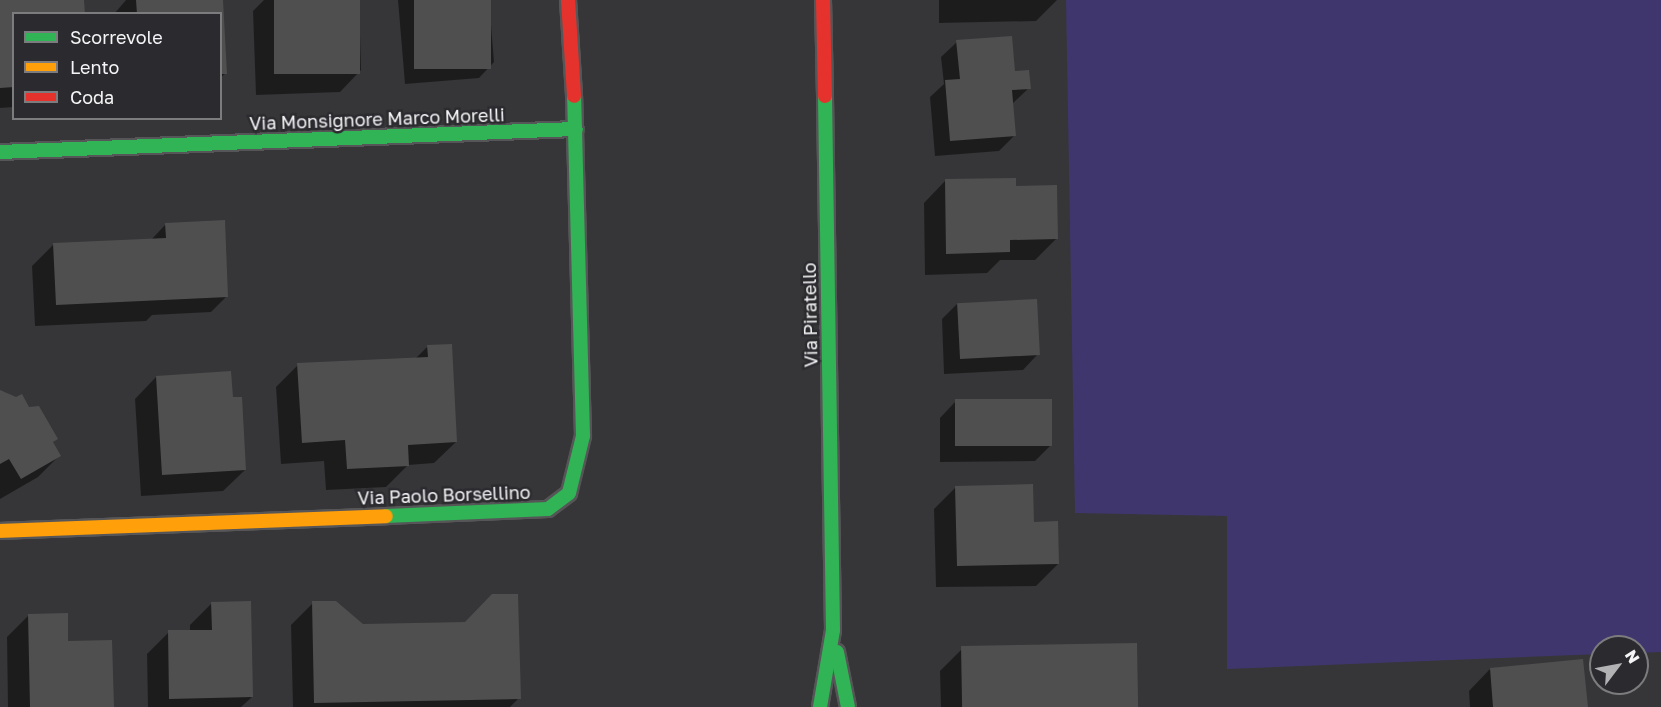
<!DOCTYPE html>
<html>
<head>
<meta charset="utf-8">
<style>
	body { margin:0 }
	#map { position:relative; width:1661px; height:707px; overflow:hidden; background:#363638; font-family:"Golos Text",sans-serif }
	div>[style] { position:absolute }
	.green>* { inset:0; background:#40366e }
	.shadow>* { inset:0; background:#0007 }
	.building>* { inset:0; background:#4f4f50; transform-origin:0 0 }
	.roads { filter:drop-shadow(2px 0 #565557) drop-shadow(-2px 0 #565557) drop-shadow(0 2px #565557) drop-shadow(0 -2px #565557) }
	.fast>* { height:14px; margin:-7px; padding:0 7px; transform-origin:7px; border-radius:7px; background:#30b455 }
	.slow>* { height:14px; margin:-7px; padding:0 7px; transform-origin:7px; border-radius:7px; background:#ff9f0a }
	.jam>* { height:14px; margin:-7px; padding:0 7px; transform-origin:7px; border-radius:7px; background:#e5322d }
	span { translate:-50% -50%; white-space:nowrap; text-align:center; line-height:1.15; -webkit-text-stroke:5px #2b2b2f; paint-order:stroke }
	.street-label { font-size:18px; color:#f5f5f7 }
	.legend { position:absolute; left:12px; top:12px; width:210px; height:108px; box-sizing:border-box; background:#2b2b2f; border:2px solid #7c7c7f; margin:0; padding:8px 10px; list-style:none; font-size:18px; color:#f5f5f7 }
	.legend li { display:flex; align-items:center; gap:12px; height:30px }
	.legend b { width:30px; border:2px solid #7c7c7f }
	.north { position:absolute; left:1589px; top:635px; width:60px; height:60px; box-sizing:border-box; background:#2b2b2f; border:2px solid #7c7c7f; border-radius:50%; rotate:58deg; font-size:16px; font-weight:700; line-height:24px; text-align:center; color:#f5f5f7 }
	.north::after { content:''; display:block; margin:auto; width:21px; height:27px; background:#b2b2b4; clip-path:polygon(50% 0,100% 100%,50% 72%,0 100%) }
</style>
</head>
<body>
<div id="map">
	<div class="green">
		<i style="clip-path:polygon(1066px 0,1661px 0,1661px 652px,1637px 653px,1637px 647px,1601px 647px,1601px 654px,1227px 669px,1227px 516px,1075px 513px)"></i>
	</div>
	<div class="shadow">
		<i style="clip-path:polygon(0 0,82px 0,14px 14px,14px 107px,0 108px)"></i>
		<i style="clip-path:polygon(126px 0,222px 0,226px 73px,220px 78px,220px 14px,114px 14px)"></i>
		<i style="clip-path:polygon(264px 0,359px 0,361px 70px,340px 92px,256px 95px,253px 11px)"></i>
		<i style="clip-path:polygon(398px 0,489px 0,494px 62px,479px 78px,405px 84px)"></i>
		<i style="clip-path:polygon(939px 0,1057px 0,1036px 21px,939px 23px)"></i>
		<i style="clip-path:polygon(957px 42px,1014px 72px,1029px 88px,1012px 104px,1015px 135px,999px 151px,935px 156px,930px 97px,944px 84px,941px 57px)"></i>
		<i style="clip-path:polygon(945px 181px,1014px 187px,1057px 238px,1035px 260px,1000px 260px,987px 273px,925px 275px,924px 203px)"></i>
		<i style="clip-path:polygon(165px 225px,227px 296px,211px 312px,152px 315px,146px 321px,35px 326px,32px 266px,53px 245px,151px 240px)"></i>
		<i style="clip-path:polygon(957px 304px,1038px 354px,1023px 370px,944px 374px,942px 319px)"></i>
		<i style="clip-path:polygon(428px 346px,456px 442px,434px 463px,408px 465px,386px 487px,326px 490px,324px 461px,281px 464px,276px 387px,298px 365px,415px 359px)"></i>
		<i style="clip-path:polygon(156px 377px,231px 399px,245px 470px,223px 491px,141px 496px,135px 399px)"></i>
		<i style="clip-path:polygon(0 392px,28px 408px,56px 439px,52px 443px,59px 456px,38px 477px,0 499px)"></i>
		<i style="clip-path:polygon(955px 402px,1051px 445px,1035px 461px,940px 462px,940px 418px)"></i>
		<i style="clip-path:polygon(956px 487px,1032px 524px,1058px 564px,1036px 586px,936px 587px,934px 509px)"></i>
		<i style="clip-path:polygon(212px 603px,252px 697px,241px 707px,148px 707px,147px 654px,169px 632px,190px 632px,190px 625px)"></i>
		<i style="clip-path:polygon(313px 603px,362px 625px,519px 698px,510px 707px,293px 707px,291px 625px)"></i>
		<i style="clip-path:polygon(28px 616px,67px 643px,112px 707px,8px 707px,7px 637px)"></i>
		<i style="clip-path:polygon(962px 649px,1137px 707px,941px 707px,940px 671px)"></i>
		<i style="clip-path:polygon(1490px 669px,1586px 707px,1470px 707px,1469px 691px)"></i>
	</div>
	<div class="building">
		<i style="clip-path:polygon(0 0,84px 0,85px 14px,14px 14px,14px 87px,0 88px)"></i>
		<i style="clip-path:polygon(136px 0,223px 0,227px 74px,220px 74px,220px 14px,137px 14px)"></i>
		<i style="left:274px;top:0;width:86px;height:74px"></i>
		<i style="left:414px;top:0;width:77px;height:69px"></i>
		<i style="clip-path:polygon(1012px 36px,1015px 71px,1029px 70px,1031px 89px,1012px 90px,1016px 136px,950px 141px,945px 80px,960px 79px,956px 40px)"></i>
		<i style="clip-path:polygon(1016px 178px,1016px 186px,1057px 185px,1058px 239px,1010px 240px,1010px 252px,946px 254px,945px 179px)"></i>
		<i style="clip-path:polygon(225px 220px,228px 297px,56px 305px,53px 243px,166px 238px,165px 223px)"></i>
		<i style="left:1037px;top:299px;width:56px;height:80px;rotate:87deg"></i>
		<i style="clip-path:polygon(452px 344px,457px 442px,408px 445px,409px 466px,347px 469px,345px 440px,302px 443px,297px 363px,428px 357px,427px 345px)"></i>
		<i style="clip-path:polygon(231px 371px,233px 397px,242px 397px,246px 470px,162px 475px,156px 376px)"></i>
		<i style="clip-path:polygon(0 390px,16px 397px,22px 394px,29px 407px,39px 406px,58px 439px,53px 442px,61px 456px,21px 479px,9px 459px,0 464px)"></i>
		<i style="left:1052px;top:399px;width:47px;height:97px;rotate:90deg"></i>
		<i style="clip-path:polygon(1033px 484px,1034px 522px,1058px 521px,1059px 564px,957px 566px,955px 486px)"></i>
		<i style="clip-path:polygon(492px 594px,518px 594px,521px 699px,314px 703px,312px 601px,336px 601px,363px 624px,465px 622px)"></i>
		<i style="clip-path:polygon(251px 601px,253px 697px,169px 699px,168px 630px,212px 630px,211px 602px)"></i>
		<i style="clip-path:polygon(68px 613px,68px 641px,112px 640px,114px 707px,30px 707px,28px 614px)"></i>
		<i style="left:1137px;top:643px;width:64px;height:176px;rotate:89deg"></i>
		<i style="clip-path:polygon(1583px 659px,1588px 707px,1493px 707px,1490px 668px)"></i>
	</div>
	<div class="roads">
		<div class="fast">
			<i style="left:0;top:152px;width:576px;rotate:-2.29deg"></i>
			<i style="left:386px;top:516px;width:162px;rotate:-2.5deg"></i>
			<i style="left:548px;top:509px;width:26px;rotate:-37deg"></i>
			<i style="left:569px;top:493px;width:59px;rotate:-76.2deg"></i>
			<i style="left:583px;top:436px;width:340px;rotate:-91.5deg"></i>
			<i style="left:837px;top:652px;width:56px;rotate:78.7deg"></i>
			<i style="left:820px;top:707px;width:78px;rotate:-80.4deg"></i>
			<i style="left:833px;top:630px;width:534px;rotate:-90.86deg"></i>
		</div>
		<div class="slow">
			<i style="left:0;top:531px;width:386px;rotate:-2.2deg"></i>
		</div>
		<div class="jam">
			<i style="left:568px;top:0;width:96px;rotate:86.4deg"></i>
			<i style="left:823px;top:0;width:96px;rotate:88.8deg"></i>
		</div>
	</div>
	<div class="street-label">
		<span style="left:377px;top:119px;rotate:-2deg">Via Monsignore Marco Morelli</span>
		<span style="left:810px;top:315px;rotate:-91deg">Via Piratello</span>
		<span style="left:444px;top:495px;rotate:-2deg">Via Paolo Borsellino</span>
	</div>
	<ul class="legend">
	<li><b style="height:8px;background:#30b455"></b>Scorrevole</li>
	<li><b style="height:8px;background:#ff9f0a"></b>Lento</li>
	<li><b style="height:8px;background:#e5322d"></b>Coda</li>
	</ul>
	<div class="north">N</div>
</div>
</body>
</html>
